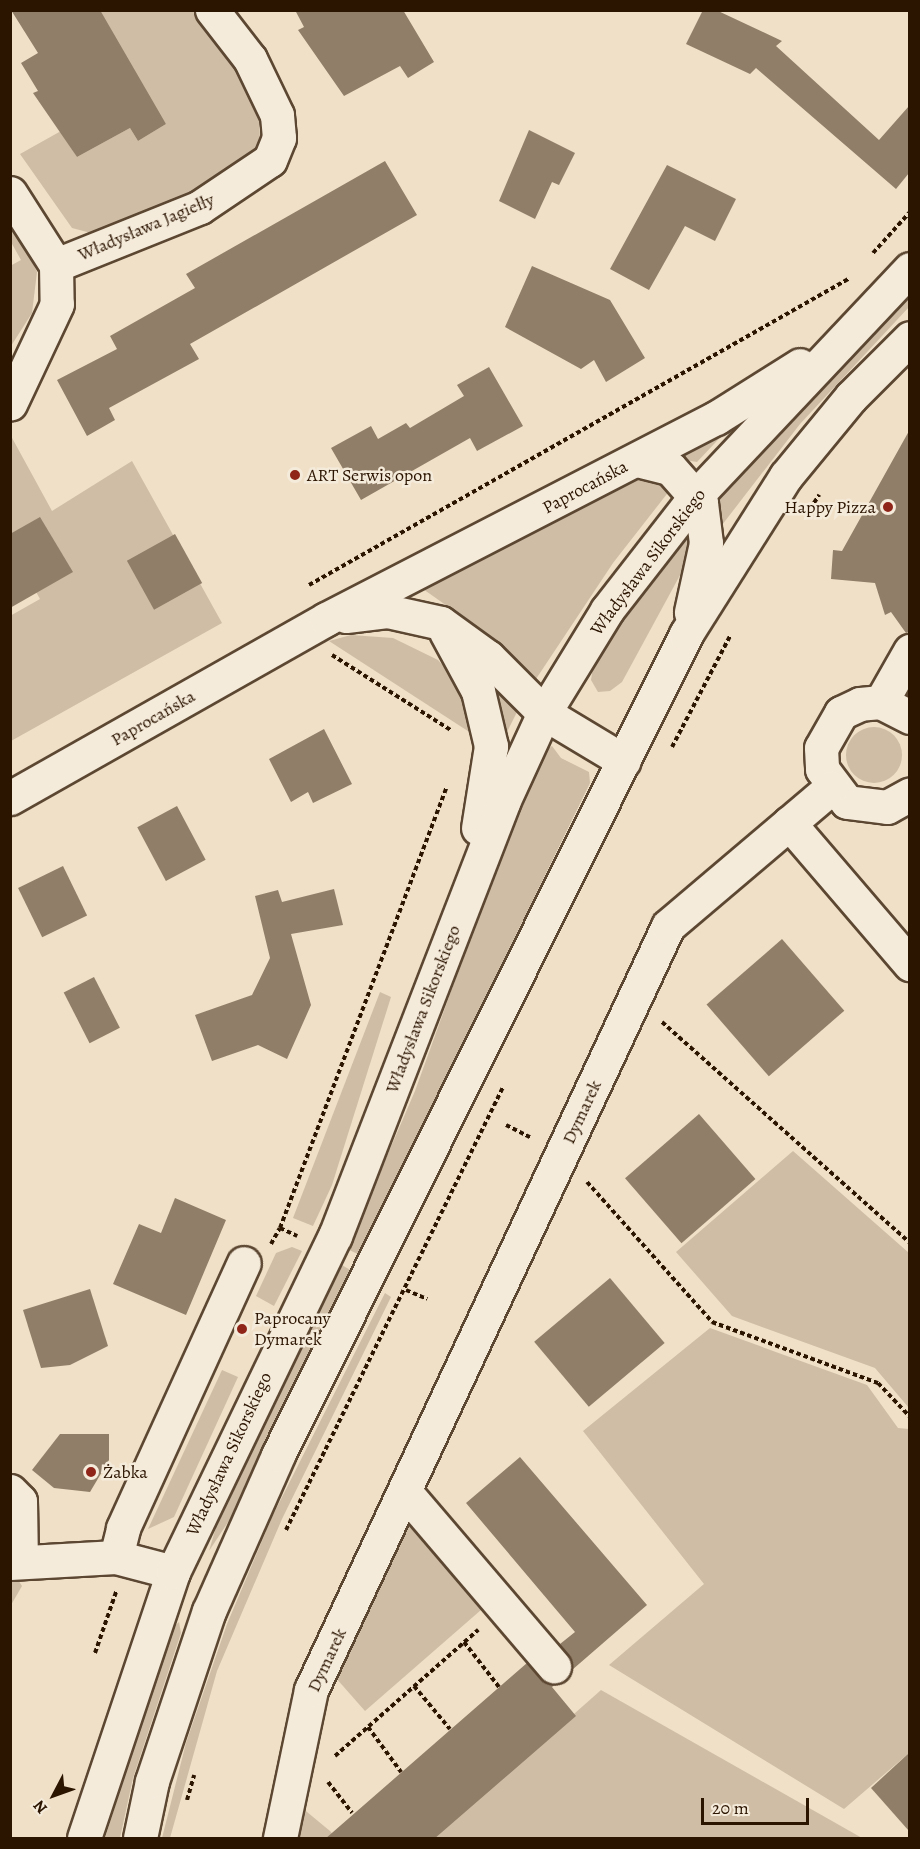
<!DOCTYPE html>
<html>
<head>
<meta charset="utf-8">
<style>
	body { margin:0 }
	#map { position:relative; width:920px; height:1849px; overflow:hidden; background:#f0e0c8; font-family:Alegreya,serif }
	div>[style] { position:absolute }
	.green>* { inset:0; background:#cfbda6 }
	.round { border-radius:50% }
	.building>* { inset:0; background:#917e68; transform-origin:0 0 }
	.path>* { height:4px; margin-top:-2px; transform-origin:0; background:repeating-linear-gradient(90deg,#2b1400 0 4.5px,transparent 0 7.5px) }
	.roads { filter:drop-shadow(2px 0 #5c4732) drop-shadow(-2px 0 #5c4732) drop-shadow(0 2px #5c4732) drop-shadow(0 -2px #5c4732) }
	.minor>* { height:33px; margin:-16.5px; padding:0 16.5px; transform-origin:16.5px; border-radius:16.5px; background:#f5ebdb }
	.dots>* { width:16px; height:16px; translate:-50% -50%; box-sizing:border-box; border:3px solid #f5ebdb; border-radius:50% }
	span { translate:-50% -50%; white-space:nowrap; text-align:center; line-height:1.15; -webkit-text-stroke:5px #f5ebdb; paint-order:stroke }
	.street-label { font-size:18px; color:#2b1400 }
	.poi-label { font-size:18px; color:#2b1400 }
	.left { translate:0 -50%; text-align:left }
	.right { translate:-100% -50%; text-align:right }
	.frame { position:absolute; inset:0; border:12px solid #2b1400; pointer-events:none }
	.north { position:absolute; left:24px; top:1765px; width:60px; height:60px; -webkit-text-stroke:4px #f5ebdb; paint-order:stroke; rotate:229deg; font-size:16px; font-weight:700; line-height:24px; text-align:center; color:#2b1400 }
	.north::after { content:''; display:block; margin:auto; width:21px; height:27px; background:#2b1400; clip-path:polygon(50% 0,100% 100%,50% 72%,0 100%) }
	.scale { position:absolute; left:701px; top:1798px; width:108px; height:27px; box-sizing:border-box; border:3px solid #2b1400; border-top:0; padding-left:8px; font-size:18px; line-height:21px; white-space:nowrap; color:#2b1400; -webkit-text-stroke:4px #f5ebdb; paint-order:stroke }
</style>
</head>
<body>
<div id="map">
	<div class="green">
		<i style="clip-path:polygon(83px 11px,194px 11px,250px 83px,259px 108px,260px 143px,249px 162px,224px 180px,91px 233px,72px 228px,20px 154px,61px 131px,77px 157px,130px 128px,138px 141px,166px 124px)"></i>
		<i style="clip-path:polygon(11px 216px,37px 272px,32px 313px,11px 346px,10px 266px,21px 260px,11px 242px)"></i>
		<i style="clip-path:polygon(909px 298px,909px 307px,800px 424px,722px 525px,713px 503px)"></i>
		<i style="clip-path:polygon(748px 408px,697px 462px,679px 459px,673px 448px)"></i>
		<i style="clip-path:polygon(11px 436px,52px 511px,132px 461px,222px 623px,11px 741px,10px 616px,40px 599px,11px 547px)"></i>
		<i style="clip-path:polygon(631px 474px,659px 478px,670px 490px,613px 563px,534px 682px,477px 627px,423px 589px)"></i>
		<i style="clip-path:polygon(692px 528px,685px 566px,622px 682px,610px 691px,598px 692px,591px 680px,594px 660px)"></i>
		<i style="clip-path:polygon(351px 635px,393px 638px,438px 660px,461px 686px,474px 735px,329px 641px)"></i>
		<i style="clip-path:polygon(485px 672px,520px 706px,506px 734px)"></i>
		<i class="round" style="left:846px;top:727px;width:56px;height:56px"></i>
		<i style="clip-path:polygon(552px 746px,561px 758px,589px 772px,590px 783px,360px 1255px,347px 1249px,415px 1091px,500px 856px,543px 752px)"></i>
		<i style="clip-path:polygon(380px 992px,391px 997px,332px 1185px,313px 1226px,293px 1218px)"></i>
		<i style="clip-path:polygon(793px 1151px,909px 1253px,909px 1408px,875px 1368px,732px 1316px,676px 1252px)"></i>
		<i style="clip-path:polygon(292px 1247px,302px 1251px,274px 1306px,256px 1296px,276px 1253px)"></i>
		<i style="clip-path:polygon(340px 1264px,352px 1271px,238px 1507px,209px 1551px,224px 1500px)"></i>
		<i style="clip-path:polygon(385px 1293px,391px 1297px,282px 1519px,217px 1671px,170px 1838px,162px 1838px,186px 1743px,227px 1624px,273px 1515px)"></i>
		<i style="clip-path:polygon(710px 1328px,867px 1385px,898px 1428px,909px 1429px,909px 1753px,844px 1809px,609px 1665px,704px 1584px,583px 1431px)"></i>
		<i style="clip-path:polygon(222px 1370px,238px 1377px,174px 1517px,148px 1529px)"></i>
		<i style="clip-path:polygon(408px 1505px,489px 1603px,365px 1711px,328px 1669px)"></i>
		<i style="clip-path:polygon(11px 1569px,22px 1586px,11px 1605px)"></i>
		<i style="clip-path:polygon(179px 1622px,181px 1633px,133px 1778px,120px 1838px,105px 1838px,171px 1629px)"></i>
		<i style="clip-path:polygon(601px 1690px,862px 1838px,434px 1838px)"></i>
		<i style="clip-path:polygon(301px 1807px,330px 1831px,336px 1838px,298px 1838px)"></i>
	</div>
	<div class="building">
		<i style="clip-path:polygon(11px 10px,100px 10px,166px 124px,138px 141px,130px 128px,77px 157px,33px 93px,38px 91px,21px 63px,38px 53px)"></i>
		<i style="clip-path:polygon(295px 10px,403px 10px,434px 62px,408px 78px,400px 66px,344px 96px,298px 30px,304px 27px)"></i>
		<i style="clip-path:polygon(703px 10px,716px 10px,782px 41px,776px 46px,879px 140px,909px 106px,909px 173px,896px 189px,756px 68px,750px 74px,686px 44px)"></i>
		<i style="clip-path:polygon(529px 130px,575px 153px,559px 185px,552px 182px,535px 219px,499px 201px)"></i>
		<i style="clip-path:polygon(385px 161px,417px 215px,190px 344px,199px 359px,109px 408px,115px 420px,87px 436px,57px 380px,117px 349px,110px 336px,195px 288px,186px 274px)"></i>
		<i style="clip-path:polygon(667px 165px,736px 199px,715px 241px,685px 226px,649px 290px,610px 269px)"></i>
		<i style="clip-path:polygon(532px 266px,610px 300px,645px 358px,606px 382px,594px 360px,581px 369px,505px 327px)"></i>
		<i style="clip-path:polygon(489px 367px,523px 426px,477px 451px,470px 438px,361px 500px,331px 448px,371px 426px,378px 439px,406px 423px,410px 428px,464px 396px,457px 385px)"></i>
		<i style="clip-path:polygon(909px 431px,909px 632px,906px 633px,891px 612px,885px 615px,875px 583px,831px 579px,833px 550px,842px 551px)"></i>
		<i style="clip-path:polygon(40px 517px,73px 572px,10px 608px,10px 534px)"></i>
		<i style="left:175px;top:534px;width:56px;height:55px;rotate:61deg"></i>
		<i style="clip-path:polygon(324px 729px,352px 784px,313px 803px,308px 792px,291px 802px,269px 759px)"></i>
		<i style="left:177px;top:806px;width:61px;height:45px;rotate:62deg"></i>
		<i style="left:63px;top:866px;width:55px;height:50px;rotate:64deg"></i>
		<i style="clip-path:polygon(334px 889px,343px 925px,291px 934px,311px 1005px,287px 1059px,258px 1045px,212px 1061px,195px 1015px,252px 995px,270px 958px,255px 896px,278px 890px,282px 902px)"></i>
		<i style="left:782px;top:939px;width:95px;height:100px;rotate:49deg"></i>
		<i style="left:94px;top:977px;width:57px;height:34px;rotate:63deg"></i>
		<i style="left:699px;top:1114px;width:86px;height:98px;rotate:49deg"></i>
		<i style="clip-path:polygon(175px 1198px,226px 1220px,186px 1315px,113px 1284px,139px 1224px,161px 1233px)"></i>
		<i style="left:610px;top:1278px;width:85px;height:99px;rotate:50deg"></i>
		<i style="clip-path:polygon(90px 1289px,108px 1346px,70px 1365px,41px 1368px,23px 1310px)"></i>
		<i style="clip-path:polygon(60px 1434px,109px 1434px,109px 1460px,90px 1492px,54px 1488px,32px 1470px)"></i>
		<i style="clip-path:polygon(520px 1457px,647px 1605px,572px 1670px,560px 1644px,575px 1632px,466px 1503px)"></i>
		<i style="clip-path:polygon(527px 1663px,540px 1679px,555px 1684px,552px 1687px,576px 1716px,434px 1839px,325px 1839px)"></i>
		<i style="clip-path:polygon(909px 1753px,909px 1831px,871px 1788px)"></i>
	</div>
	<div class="path">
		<i style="left:873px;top:253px;width:55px;rotate:-47.9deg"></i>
		<i style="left:810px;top:509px;width:17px;rotate:-57deg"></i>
		<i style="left:309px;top:585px;width:622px;rotate:-29.57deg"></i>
		<i style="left:332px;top:655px;width:142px;rotate:32.3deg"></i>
		<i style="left:672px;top:747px;width:127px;rotate:-62.4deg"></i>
		<i style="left:662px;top:1022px;width:332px;rotate:41.7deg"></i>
		<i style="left:506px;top:1125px;width:27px;rotate:27deg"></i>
		<i style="left:587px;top:1182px;width:188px;rotate:48.2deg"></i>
		<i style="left:712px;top:1322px;width:177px;rotate:20.2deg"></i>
		<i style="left:878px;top:1383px;width:47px;rotate:46.7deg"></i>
		<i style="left:280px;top:1228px;width:470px;rotate:-69.3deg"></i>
		<i style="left:271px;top:1244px;width:18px;rotate:-61deg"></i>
		<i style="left:280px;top:1228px;width:19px;rotate:25deg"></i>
		<i style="left:406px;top:1290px;width:23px;rotate:23deg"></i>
		<i style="left:286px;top:1530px;width:493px;rotate:-63.9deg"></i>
		<i style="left:464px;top:1642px;width:57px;rotate:52.1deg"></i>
		<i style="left:95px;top:1653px;width:65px;rotate:-71deg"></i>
		<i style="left:414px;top:1686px;width:56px;rotate:50.1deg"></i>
		<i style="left:368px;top:1727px;width:56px;rotate:53.7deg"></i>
		<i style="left:335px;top:1756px;width:191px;rotate:-41.4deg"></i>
		<i style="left:328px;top:1782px;width:39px;rotate:52deg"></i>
		<i style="left:187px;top:1800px;width:26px;rotate:-74deg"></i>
	</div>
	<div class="roads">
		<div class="minor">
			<i style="left:10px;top:193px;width:85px;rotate:57.4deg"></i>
			<i style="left:56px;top:265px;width:39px;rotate:89deg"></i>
			<i style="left:57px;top:304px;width:110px;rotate:115.2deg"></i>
			<i style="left:56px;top:265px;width:155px;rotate:-21.9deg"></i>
			<i style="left:200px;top:207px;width:84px;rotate:-33.9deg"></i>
			<i style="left:270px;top:160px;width:24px;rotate:-68deg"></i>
			<i style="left:279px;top:138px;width:23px;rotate:-95deg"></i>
			<i style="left:277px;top:115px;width:62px;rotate:-115.7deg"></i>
			<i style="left:250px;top:59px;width:62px;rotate:-127.8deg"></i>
			<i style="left:637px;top:460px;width:34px;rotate:14deg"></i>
			<i style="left:670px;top:468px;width:47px;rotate:48.5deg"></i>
			<i style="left:701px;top:503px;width:40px;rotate:82.9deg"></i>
			<i style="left:706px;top:543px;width:71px;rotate:102.3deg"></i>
			<i style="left:346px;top:616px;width:41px;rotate:-7deg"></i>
			<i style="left:387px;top:611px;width:55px;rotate:12.5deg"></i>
			<i style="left:441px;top:623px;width:58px;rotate:35.9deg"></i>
			<i style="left:488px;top:657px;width:79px;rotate:45deg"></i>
			<i style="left:544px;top:713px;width:93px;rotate:31deg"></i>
			<i style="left:446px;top:632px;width:67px;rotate:61.5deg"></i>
			<i style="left:478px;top:691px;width:57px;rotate:76.7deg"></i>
			<i style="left:491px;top:746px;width:83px;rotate:99deg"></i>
			<i style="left:881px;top:702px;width:59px;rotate:-60.4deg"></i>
			<i style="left:910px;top:717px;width:33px;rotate:-153deg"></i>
			<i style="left:881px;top:702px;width:21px;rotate:175deg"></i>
			<i style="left:860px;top:704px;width:21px;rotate:155deg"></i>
			<i style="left:841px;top:713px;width:40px;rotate:119.7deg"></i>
			<i style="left:821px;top:748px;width:21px;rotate:87deg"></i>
			<i style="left:822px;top:769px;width:41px;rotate:52.9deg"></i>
			<i style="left:847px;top:802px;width:40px;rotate:7.1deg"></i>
			<i style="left:887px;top:807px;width:26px;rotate:-29deg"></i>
			<i style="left:10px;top:798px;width:363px;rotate:-29.5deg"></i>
			<i style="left:326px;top:619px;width:439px;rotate:-27.3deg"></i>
			<i style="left:716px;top:418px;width:99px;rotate:-32.2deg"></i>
			<i style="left:789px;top:823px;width:186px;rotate:49.4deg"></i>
			<i style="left:10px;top:1491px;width:14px;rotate:45deg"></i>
			<i style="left:20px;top:1501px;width:61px;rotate:89.1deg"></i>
			<i style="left:406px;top:1493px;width:228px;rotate:49.5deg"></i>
			<i style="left:116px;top:1557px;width:30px;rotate:-76deg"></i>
			<i style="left:123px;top:1528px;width:291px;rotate:-65.5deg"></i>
			<i style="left:10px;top:1563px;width:106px;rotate:-3.2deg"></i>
			<i style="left:116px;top:1557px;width:59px;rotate:14.7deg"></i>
			<i style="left:84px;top:1838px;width:280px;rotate:-71.5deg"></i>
			<i style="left:173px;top:1572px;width:373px;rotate:-64.3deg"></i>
			<i style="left:335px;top:1236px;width:465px;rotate:-68.8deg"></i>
			<i style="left:503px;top:802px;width:98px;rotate:-65.3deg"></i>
			<i style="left:544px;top:713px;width:121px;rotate:-58.5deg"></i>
			<i style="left:607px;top:610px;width:143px;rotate:-52.1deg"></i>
			<i style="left:695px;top:497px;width:313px;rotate:-46.7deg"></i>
			<i style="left:140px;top:1838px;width:58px;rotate:-78.1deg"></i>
			<i style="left:152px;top:1781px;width:179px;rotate:-71.5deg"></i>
			<i style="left:209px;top:1611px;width:171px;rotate:-66.1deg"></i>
			<i style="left:278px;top:1455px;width:917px;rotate:-63.57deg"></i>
			<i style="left:686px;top:634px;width:187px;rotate:-57.7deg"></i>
			<i style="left:786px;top:476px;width:102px;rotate:-50.6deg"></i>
			<i style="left:851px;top:397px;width:83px;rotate:-45deg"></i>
			<i style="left:280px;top:1838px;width:151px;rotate:-78.2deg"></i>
			<i style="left:311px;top:1690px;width:843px;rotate:-64.95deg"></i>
			<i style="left:668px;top:926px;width:214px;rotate:-40.3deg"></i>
		</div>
	</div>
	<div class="dots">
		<i style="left:295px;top:475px;background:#8f2418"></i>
		<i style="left:888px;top:507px;background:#8f2418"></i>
		<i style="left:242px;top:1329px;background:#8f2418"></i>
		<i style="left:91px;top:1472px;background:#8f2418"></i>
	</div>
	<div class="street-label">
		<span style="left:146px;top:227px;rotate:-23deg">Władysława Jagiełły</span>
		<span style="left:585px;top:487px;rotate:-28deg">Paprocańska</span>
		<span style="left:648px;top:562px;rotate:-53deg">Władysława Sikorskiego</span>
		<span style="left:153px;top:718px;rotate:-30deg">Paprocańska</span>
		<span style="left:423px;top:1009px;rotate:-69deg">Władysława Sikorskiego</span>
		<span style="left:582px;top:1112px;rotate:-65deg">Dymarek</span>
		<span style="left:229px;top:1454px;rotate:-65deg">Władysława Sikorskiego</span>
		<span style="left:327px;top:1660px;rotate:-65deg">Dymarek</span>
	</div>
	<div class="poi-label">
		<span class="left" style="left:307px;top:475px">ART Serwis opon</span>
		<span class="right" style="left:876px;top:507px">Happy Pizza</span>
		<span class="left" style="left:254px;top:1329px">Paprocany<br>Dymarek</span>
		<span class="left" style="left:103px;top:1472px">Żabka</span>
	</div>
	<div class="frame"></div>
	<div class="north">N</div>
	<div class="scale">20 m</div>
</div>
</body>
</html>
